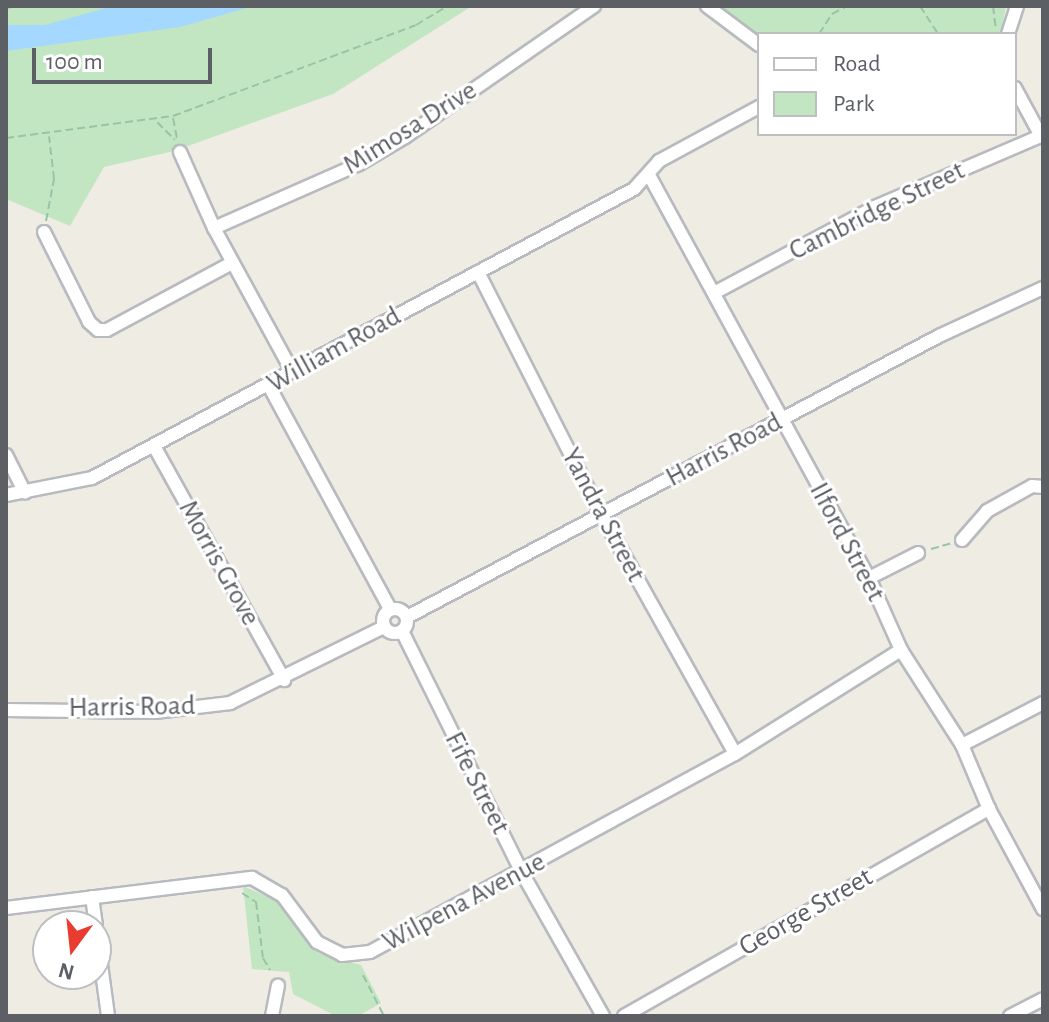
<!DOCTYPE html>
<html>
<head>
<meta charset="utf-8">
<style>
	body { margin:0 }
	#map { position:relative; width:1049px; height:1022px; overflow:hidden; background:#efece4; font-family:"Alegreya Sans",sans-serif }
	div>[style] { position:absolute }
	.green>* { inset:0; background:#c1e6c1 }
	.water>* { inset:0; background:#a4d8ff }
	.path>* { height:2px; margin-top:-1px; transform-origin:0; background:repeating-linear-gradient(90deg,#98c5a5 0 8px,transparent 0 12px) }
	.roads { filter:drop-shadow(2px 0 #b7babe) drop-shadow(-2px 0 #b7babe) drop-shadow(0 2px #b7babe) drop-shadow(0 -2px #b7babe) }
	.street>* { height:12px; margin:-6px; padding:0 6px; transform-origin:6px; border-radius:6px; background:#fff }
	.street>.ring { margin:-6px; padding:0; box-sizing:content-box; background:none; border:12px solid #fff; border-radius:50% }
	span { translate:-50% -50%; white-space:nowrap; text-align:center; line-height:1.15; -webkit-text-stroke:6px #fff; paint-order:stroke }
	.street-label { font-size:28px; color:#5c6065 }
	.frame { position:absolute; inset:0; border:8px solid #5c6065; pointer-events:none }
	.legend { position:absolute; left:757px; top:32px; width:260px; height:104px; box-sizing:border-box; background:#fff; border:2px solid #bebfc1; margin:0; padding:10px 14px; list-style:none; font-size:24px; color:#5c6065 }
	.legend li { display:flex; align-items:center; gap:16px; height:40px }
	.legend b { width:40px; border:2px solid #bebfc1 }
	.north { position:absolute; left:32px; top:910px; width:80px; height:80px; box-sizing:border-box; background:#fff; border:2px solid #bebfc1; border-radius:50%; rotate:195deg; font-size:22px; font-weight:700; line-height:32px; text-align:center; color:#5c6065 }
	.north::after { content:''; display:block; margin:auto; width:28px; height:36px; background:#e93c30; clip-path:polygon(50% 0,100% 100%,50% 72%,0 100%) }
	.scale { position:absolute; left:32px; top:48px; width:180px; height:36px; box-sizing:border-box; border:4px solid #5c6065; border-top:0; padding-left:10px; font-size:24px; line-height:28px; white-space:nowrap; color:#5c6065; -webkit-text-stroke:6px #fff; paint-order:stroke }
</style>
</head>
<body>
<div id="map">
	<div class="green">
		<i style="clip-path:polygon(6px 6px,472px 6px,333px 94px,174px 151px,104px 167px,70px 226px,6px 199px)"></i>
		<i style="clip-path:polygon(718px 6px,1006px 6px,1001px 34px,759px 38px)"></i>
		<i style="clip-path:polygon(243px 886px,275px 900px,319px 953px,361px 965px,381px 1003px,358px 1016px,336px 1016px,293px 994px,289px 972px,252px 969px)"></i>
	</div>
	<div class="water">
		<i style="clip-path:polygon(113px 6px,254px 6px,180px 27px,6px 51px,6px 25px,45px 25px)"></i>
	</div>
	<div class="path">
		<i style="left:920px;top:6px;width:33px;rotate:57deg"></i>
		<i style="left:993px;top:6px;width:23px;rotate:83deg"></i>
		<i style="left:6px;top:8px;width:13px;rotate:-9deg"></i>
		<i style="left:819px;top:34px;width:24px;rotate:-57deg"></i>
		<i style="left:832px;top:14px;width:17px;rotate:-28deg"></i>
		<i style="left:173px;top:118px;width:21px;rotate:79deg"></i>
		<i style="left:157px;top:122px;width:25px;rotate:45deg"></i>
		<i style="left:6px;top:138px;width:168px;rotate:-7.5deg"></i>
		<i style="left:173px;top:116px;width:259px;rotate:-20.5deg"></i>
		<i style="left:416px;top:25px;width:37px;rotate:-31deg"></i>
		<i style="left:46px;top:221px;width:43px;rotate:-79.2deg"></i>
		<i style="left:54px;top:179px;width:43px;rotate:-96.6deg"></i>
		<i style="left:931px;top:549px;width:22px;rotate:-16deg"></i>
		<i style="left:242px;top:893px;width:17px;rotate:33deg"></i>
		<i style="left:256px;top:902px;width:56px;rotate:82.9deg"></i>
		<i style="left:263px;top:958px;width:14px;rotate:60deg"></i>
		<i style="left:363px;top:975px;width:46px;rotate:62.9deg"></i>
	</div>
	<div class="roads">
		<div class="street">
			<i style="left:707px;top:6px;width:65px;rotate:36.9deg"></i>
			<i style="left:1008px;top:34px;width:29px;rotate:-72deg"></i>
			<i style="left:1015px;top:88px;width:55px;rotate:61.6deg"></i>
			<i style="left:180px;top:152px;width:83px;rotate:65.9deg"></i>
			<i style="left:214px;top:228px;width:161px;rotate:61.4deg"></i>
			<i style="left:649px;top:175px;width:459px;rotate:61.4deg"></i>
			<i style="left:869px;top:578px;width:79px;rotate:66deg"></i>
			<i style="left:901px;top:650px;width:113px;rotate:57.3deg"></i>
			<i style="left:962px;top:745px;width:69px;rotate:67.1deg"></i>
			<i style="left:989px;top:809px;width:114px;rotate:61.6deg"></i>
			<i style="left:214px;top:228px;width:158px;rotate:-23.8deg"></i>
			<i style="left:359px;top:164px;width:53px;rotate:-30.4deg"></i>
			<i style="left:405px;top:137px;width:230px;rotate:-34.7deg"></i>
			<i style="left:44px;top:232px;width:101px;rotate:63.4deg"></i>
			<i style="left:89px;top:322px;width:12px;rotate:42deg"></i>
			<i style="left:98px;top:330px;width:9px"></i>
			<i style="left:107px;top:330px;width:142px;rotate:-28.2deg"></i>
			<i style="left:478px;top:272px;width:259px;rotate:63.1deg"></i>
			<i style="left:595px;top:503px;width:287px;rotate:60.8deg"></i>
			<i style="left:714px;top:293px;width:183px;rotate:-28.1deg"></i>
			<i style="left:875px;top:207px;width:183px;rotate:-23.2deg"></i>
			<i style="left:269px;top:386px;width:254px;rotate:61.5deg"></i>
			<i style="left:154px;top:446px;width:268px;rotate:60.9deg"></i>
			<i style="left:6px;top:455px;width:42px;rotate:63.4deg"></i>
			<i style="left:6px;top:495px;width:88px;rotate:-11.2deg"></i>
			<i style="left:92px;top:478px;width:614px;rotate:-28.07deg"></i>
			<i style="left:634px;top:189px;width:38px;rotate:-48deg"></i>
			<i style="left:659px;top:161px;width:114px;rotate:-28.4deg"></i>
			<i style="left:962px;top:540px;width:38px;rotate:-49deg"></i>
			<i style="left:987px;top:511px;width:51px;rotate:-29.1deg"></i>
			<i style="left:1032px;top:486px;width:11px;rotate:5deg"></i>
			<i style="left:869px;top:578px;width:55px;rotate:-27deg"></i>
			<i class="ring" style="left:383px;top:609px;width:12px;height:12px"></i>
			<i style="left:407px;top:617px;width:602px;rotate:-27.84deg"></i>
			<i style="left:939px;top:336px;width:115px;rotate:-24.8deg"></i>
			<i style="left:402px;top:631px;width:268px;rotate:63.6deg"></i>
			<i style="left:521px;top:871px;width:167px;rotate:60.5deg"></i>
			<i style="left:6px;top:710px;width:149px;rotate:0.8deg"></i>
			<i style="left:155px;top:712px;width:76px;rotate:-6.8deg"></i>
			<i style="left:230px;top:703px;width:172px;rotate:-26.3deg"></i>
			<i style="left:962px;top:745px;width:91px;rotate:-27.4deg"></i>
			<i style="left:92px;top:897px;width:29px;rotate:82deg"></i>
			<i style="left:6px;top:908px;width:248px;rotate:-7deg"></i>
			<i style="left:252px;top:878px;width:34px;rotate:30deg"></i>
			<i style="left:282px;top:895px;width:59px;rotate:53.3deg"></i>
			<i style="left:317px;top:942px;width:28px;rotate:27deg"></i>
			<i style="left:342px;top:955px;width:28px;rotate:-6deg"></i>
			<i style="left:370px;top:952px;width:415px;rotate:-28.5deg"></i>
			<i style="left:735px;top:754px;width:196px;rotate:-32.1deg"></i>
			<i style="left:96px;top:928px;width:89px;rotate:82.2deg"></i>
			<i style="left:272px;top:1016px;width:31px;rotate:-79deg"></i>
			<i style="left:624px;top:1016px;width:420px;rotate:-29.6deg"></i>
			<i style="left:1010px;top:1016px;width:37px;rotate:-27deg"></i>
		</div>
	</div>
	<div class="street-label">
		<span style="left:410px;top:128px;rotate:-32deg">Mimosa Drive</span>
		<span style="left:877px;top:211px;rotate:-26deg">Cambridge Street</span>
		<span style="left:334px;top:350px;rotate:-29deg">William Road</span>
		<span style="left:724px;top:450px;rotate:-28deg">Harris Road</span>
		<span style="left:603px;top:515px;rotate:62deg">Yandra Street</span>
		<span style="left:847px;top:542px;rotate:62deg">Ilford Street</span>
		<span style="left:219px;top:563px;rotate:61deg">Morris Grove</span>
		<span style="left:132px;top:707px;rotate:-1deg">Harris Road</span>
		<span style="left:477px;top:783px;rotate:63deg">Fife Street</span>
		<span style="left:464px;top:902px;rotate:-28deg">Wilpena Avenue</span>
		<span style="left:806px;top:912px;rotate:-30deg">George Street</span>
	</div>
	<div class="frame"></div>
	<ul class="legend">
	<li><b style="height:10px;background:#fff"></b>Road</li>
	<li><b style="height:22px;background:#c1e6c1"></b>Park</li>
	</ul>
	<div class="north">N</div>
	<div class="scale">100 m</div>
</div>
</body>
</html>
